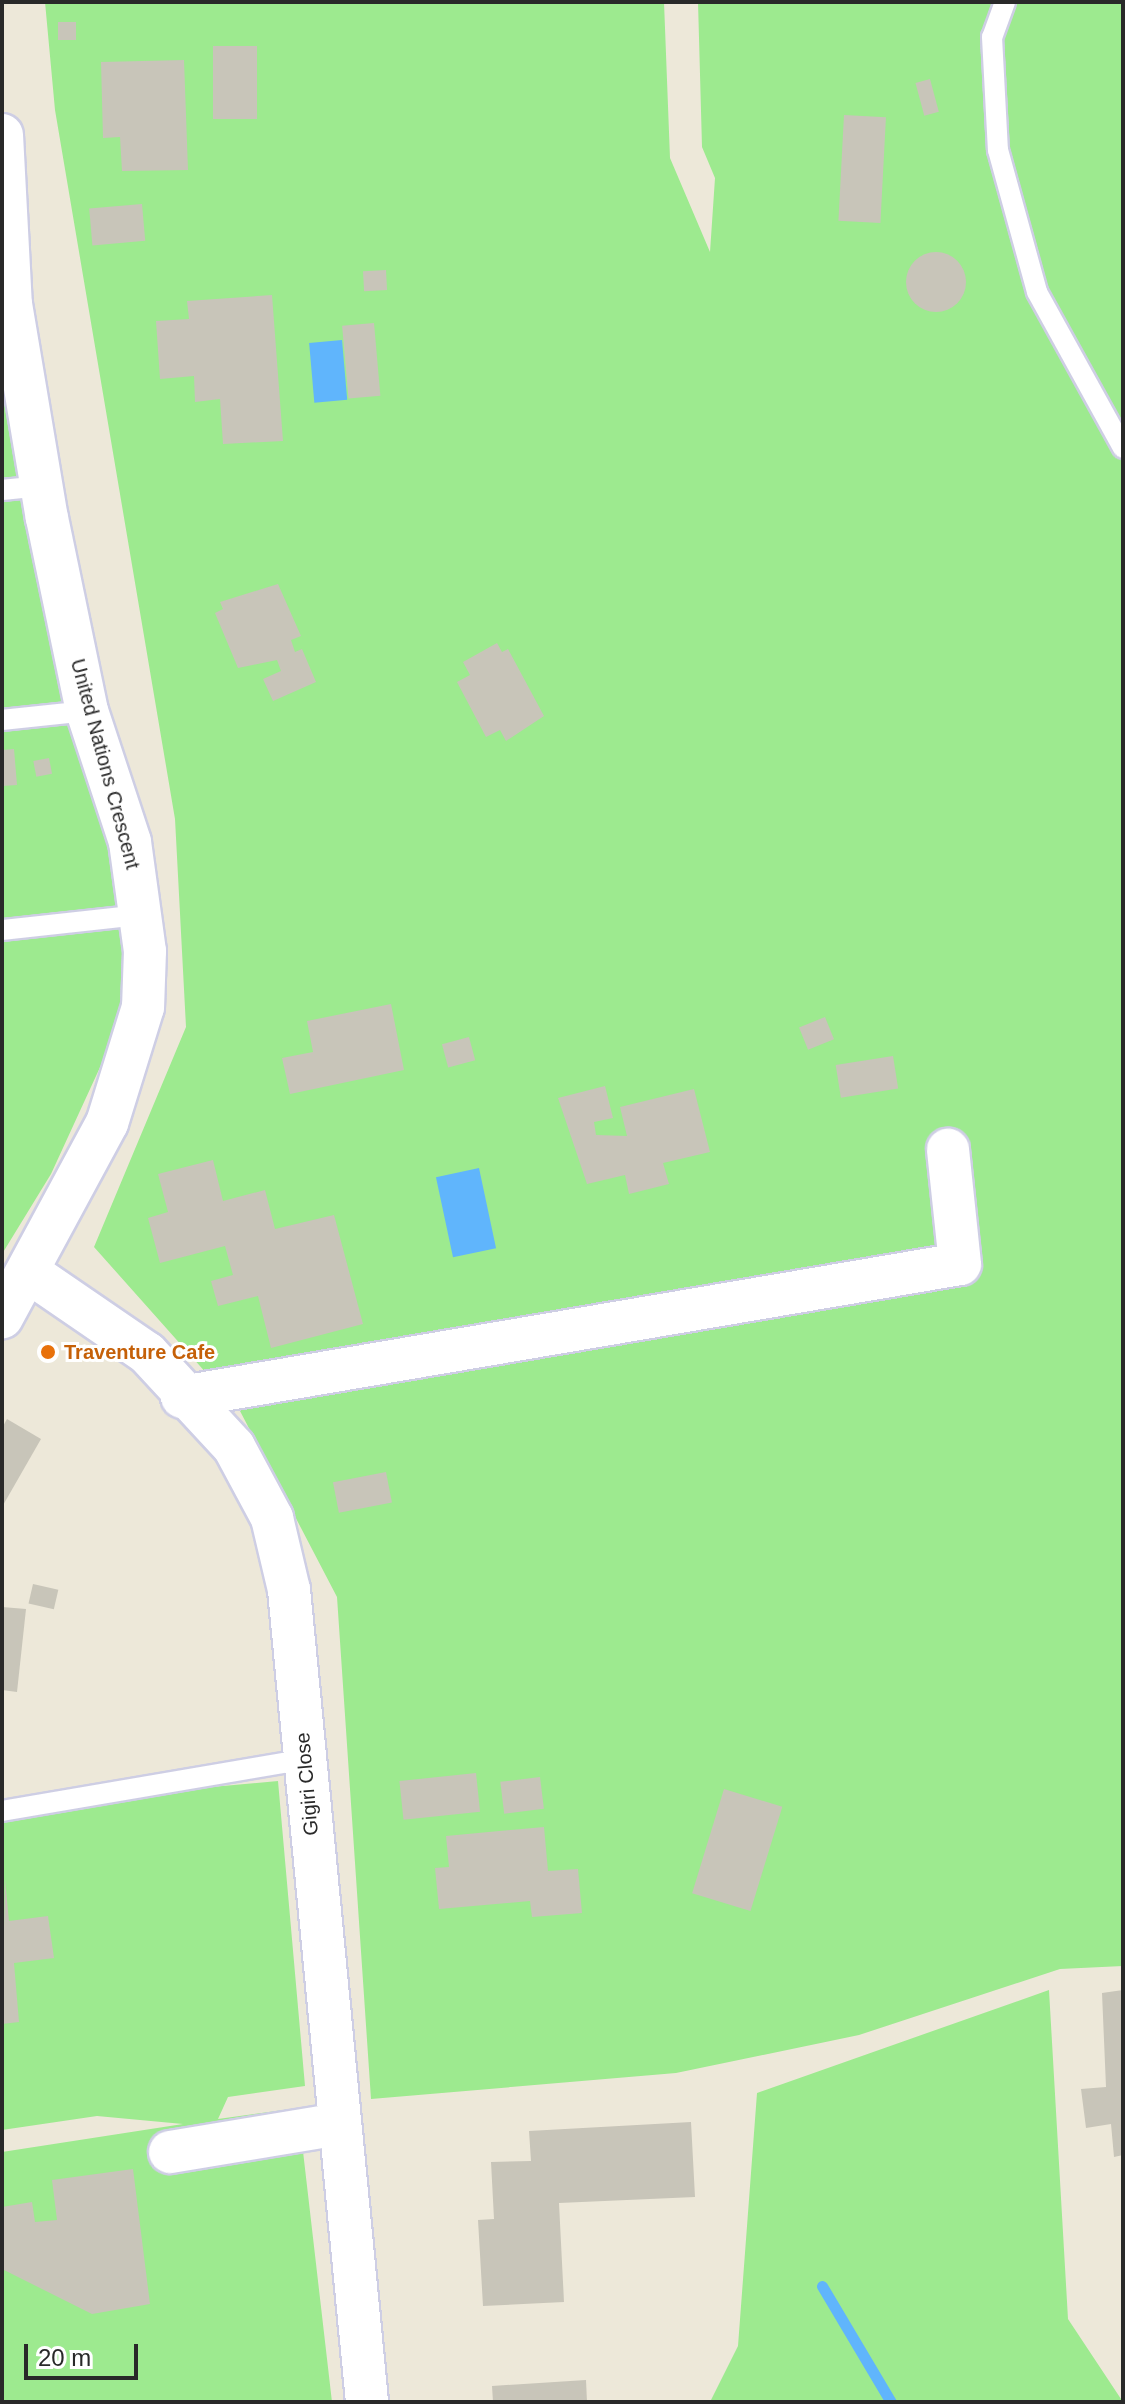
<!DOCTYPE html>
<html>
<head>
<meta charset="utf-8">
<style>
	body { margin:0 }
	#map { position:relative; width:1125px; height:2404px; overflow:hidden; background:#ede8d9; font-family:Arial,sans-serif }
	div>[style] { position:absolute }
	.green>* { inset:0; background:#9dea8f }
	.water>* { inset:0; background:#60b5fc; transform-origin:0 0 }
	.stream>* { height:11px; margin:-5.5px; padding:0 5.5px; transform-origin:5.5px; border-radius:5.5px; background:#60b5fc }
	.building>* { inset:0; background:#c8c5b9; transform-origin:0 0 }
	.round { border-radius:50% }
	.roads { filter:drop-shadow(2px 0 #cecee4) drop-shadow(-2px 0 #cecee4) drop-shadow(0 2px #cecee4) drop-shadow(0 -2px #cecee4) }
	.lane>* { height:20px; margin:-10px; padding:0 10px; transform-origin:10px; border-radius:10px; background:#fff }
	.street>* { height:42px; margin:-21px; padding:0 21px; transform-origin:21px; border-radius:21px; background:#fff }
	.dots>* { width:22px; height:22px; translate:-50% -50%; box-sizing:border-box; border:4px solid #fff; border-radius:50% }
	span { translate:-50% -50%; white-space:nowrap; text-align:center; line-height:1.15; -webkit-text-stroke:6px #fff; paint-order:stroke }
	.street-label { font-size:20px; color:#292929 }
	.food-label { font-size:20px; color:#c56008; font-weight:700 }
	.left { translate:0 -50%; text-align:left }
	.frame { position:absolute; inset:0; border:4px solid #292929; pointer-events:none }
	.scale { position:absolute; left:24px; top:2344px; width:114px; height:36px; box-sizing:border-box; border:4px solid #292929; border-top:0; padding-left:10px; font-size:24px; line-height:28px; white-space:nowrap; color:#292929; -webkit-text-stroke:6px #fff; paint-order:stroke }
</style>
</head>
<body>
<div id="map">
	<div class="green">
		<i style="clip-path:polygon(45px 2px,664px 2px,670px 158px,710px 252px,715px 178px,702px 147px,698px 2px,1123px 2px,1123px 1966px,1060px 1969px,859px 2035px,676px 2073px,371px 2099px,337px 1597px,240px 1411px,94px 1247px,186px 1027px,175px 819px,55px 110px)"></i>
		<i style="clip-path:polygon(2px 389px,80px 744px,134px 946px,113px 1039px,51px 1174px,2px 1254px)"></i>
		<i style="clip-path:polygon(278px 1781px,305px 2086px,228px 2097px,218px 2119px,298px 2108px,332px 2402px,2px 2402px,2px 2152px,183px 2124px,97px 2116px,2px 2130px,2px 1806px)"></i>
		<i style="clip-path:polygon(1049px 1990px,1068px 2319px,1123px 2402px,710px 2402px,738px 2346px,757px 2093px)"></i>
	</div>
	<div class="water">
		<i style="left:342px;top:340px;width:60px;height:33px;rotate:85deg"></i>
		<i style="left:479px;top:1168px;width:82px;height:44px;rotate:78deg"></i>
	</div>
	<div class="stream">
		<i style="left:822px;top:2286px;width:135px;rotate:59.3deg"></i>
	</div>
	<div class="building">
		<i style="left:58px;top:22px;width:18px;height:18px"></i>
		<i style="left:213px;top:46px;width:44px;height:73px"></i>
		<i style="clip-path:polygon(184px 60px,188px 170px,122px 171px,120px 137px,103px 138px,101px 62px)"></i>
		<i style="left:930px;top:79px;width:34px;height:15px;rotate:75deg"></i>
		<i style="left:844px;top:115px;width:42px;height:106px;rotate:3deg"></i>
		<i style="left:142px;top:204px;width:37px;height:53px;rotate:85deg"></i>
		<i class="round" style="left:906px;top:252px;width:60px;height:60px"></i>
		<i style="left:386px;top:270px;width:20px;height:23px;rotate:87deg"></i>
		<i style="clip-path:polygon(272px 295px,283px 441px,223px 444px,220px 399px,195px 402px,194px 376px,160px 379px,156px 321px,189px 319px,187px 301px)"></i>
		<i style="left:374px;top:323px;width:73px;height:32px;rotate:85deg"></i>
		<i style="clip-path:polygon(278px 584px,301px 636px,291px 640px,295px 652px,302px 649px,316px 682px,273px 701px,263px 679px,281px 671px,277px 660px,238px 668px,215px 613px,223px 609px,220px 602px)"></i>
		<i style="clip-path:polygon(497px 643px,502px 652px,508px 649px,544px 716px,506px 741px,500px 730px,486px 737px,457px 682px,470px 675px,463px 662px)"></i>
		<i style="clip-path:polygon(14px 749px,17px 785px,2px 786px,2px 750px)"></i>
		<i style="left:49px;top:758px;width:16px;height:16px;rotate:79deg"></i>
		<i style="clip-path:polygon(391px 1004px,404px 1070px,290px 1094px,282px 1058px,313px 1052px,307px 1021px)"></i>
		<i style="left:825px;top:1017px;width:24px;height:28px;rotate:68deg"></i>
		<i style="left:469px;top:1037px;width:24px;height:28px;rotate:75deg"></i>
		<i style="left:893px;top:1056px;width:33px;height:58px;rotate:81deg"></i>
		<i style="clip-path:polygon(605px 1086px,613px 1118px,594px 1122px,596px 1135px,627px 1136px,620px 1107px,694px 1089px,710px 1152px,663px 1163px,669px 1184px,629px 1194px,625px 1175px,587px 1184px,558px 1098px)"></i>
		<i style="clip-path:polygon(213px 1160px,223px 1201px,265px 1190px,275px 1229px,334px 1215px,363px 1324px,271px 1348px,258px 1296px,218px 1306px,211px 1281px,233px 1275px,225px 1246px,160px 1263px,148px 1218px,168px 1212px,158px 1174px)"></i>
		<i style="clip-path:polygon(7px 1419px,41px 1439px,2px 1507px,2px 1428px)"></i>
		<i style="left:386px;top:1472px;width:31px;height:54px;rotate:79deg"></i>
		<i style="left:33px;top:1584px;width:26px;height:20px;rotate:13deg"></i>
		<i style="clip-path:polygon(2px 1607px,26px 1609px,17px 1692px,2px 1690px)"></i>
		<i style="left:476px;top:1773px;width:39px;height:77px;rotate:84deg"></i>
		<i style="left:540px;top:1777px;width:32px;height:40px;rotate:83deg"></i>
		<i style="left:724px;top:1789px;width:61px;height:109px;rotate:17deg"></i>
		<i style="clip-path:polygon(544px 1827px,548px 1871px,578px 1869px,582px 1913px,532px 1917px,530px 1901px,439px 1909px,435px 1868px,449px 1867px,446px 1836px)"></i>
		<i style="clip-path:polygon(5px 1879px,9px 1921px,48px 1916px,54px 1958px,14px 1963px,19px 2022px,2px 2024px)"></i>
		<i style="clip-path:polygon(1123px 1990px,1123px 2155px,1114px 2157px,1111px 2124px,1086px 2128px,1081px 2089px,1106px 2087px,1102px 1993px)"></i>
		<i style="clip-path:polygon(691px 2122px,695px 2197px,559px 2203px,564px 2302px,483px 2306px,478px 2220px,494px 2219px,491px 2162px,531px 2161px,529px 2131px)"></i>
		<i style="clip-path:polygon(133px 2169px,150px 2304px,92px 2314px,2px 2269px,2px 2207px,32px 2202px,35px 2222px,57px 2220px,52px 2180px)"></i>
		<i style="clip-path:polygon(586px 2380px,587px 2402px,493px 2402px,492px 2386px)"></i>
	</div>
	<div class="roads">
		<div class="lane">
			<i style="left:1005px;top:2px;width:37px;rotate:110deg"></i>
			<i style="left:992px;top:37px;width:113px;rotate:87deg"></i>
			<i style="left:998px;top:150px;width:147px;rotate:74.6deg"></i>
			<i style="left:1037px;top:292px;width:178px;rotate:61.1deg"></i>
			<i style="left:2px;top:490px;width:40px;rotate:-5.7deg"></i>
			<i style="left:2px;top:720px;width:85px;rotate:-6deg"></i>
			<i style="left:2px;top:930px;width:139px;rotate:-6.2deg"></i>
			<i style="left:2px;top:1811px;width:307px;rotate:-9.7deg"></i>
		</div>
		<div class="street">
			<i style="left:2px;top:135px;width:169px;rotate:87deg"></i>
			<i style="left:11px;top:304px;width:217px;rotate:80.5deg"></i>
			<i style="left:47px;top:518px;width:197px;rotate:78.3deg"></i>
			<i style="left:87px;top:711px;width:138px;rotate:71.8deg"></i>
			<i style="left:130px;top:842px;width:110px;rotate:82.2deg"></i>
			<i style="left:145px;top:951px;width:56px;rotate:92deg"></i>
			<i style="left:143px;top:1007px;width:121px;rotate:107.2deg"></i>
			<i style="left:107px;top:1123px;width:221px;rotate:118.4deg"></i>
			<i style="left:30px;top:1273px;width:142px;rotate:34.4deg"></i>
			<i style="left:147px;top:1353px;width:128px;rotate:47.2deg"></i>
			<i style="left:234px;top:1447px;width:81px;rotate:61.8deg"></i>
			<i style="left:272px;top:1518px;width:74px;rotate:76.7deg"></i>
			<i style="left:289px;top:1590px;width:816px;rotate:84.51deg"></i>
			<i style="left:182px;top:1397px;width:789px;rotate:-9.7deg"></i>
			<i style="left:960px;top:1264px;width:115px;rotate:-96deg"></i>
			<i style="left:170px;top:2152px;width:172px;rotate:-9.4deg"></i>
		</div>
	</div>
	<div class="dots">
		<i style="left:48px;top:1352px;background:#e8710a"></i>
	</div>
	<div class="street-label">
		<span style="left:105px;top:764px;rotate:75deg">United Nations Crescent</span>
		<span style="left:307px;top:1784px;rotate:-95deg">Gigiri Close</span>
	</div>
	<div class="food-label">
		<span class="left" style="left:64px;top:1352px">Traventure Cafe</span>
	</div>
	<div class="frame"></div>
	<div class="scale">20 m</div>
</div>
</body>
</html>
